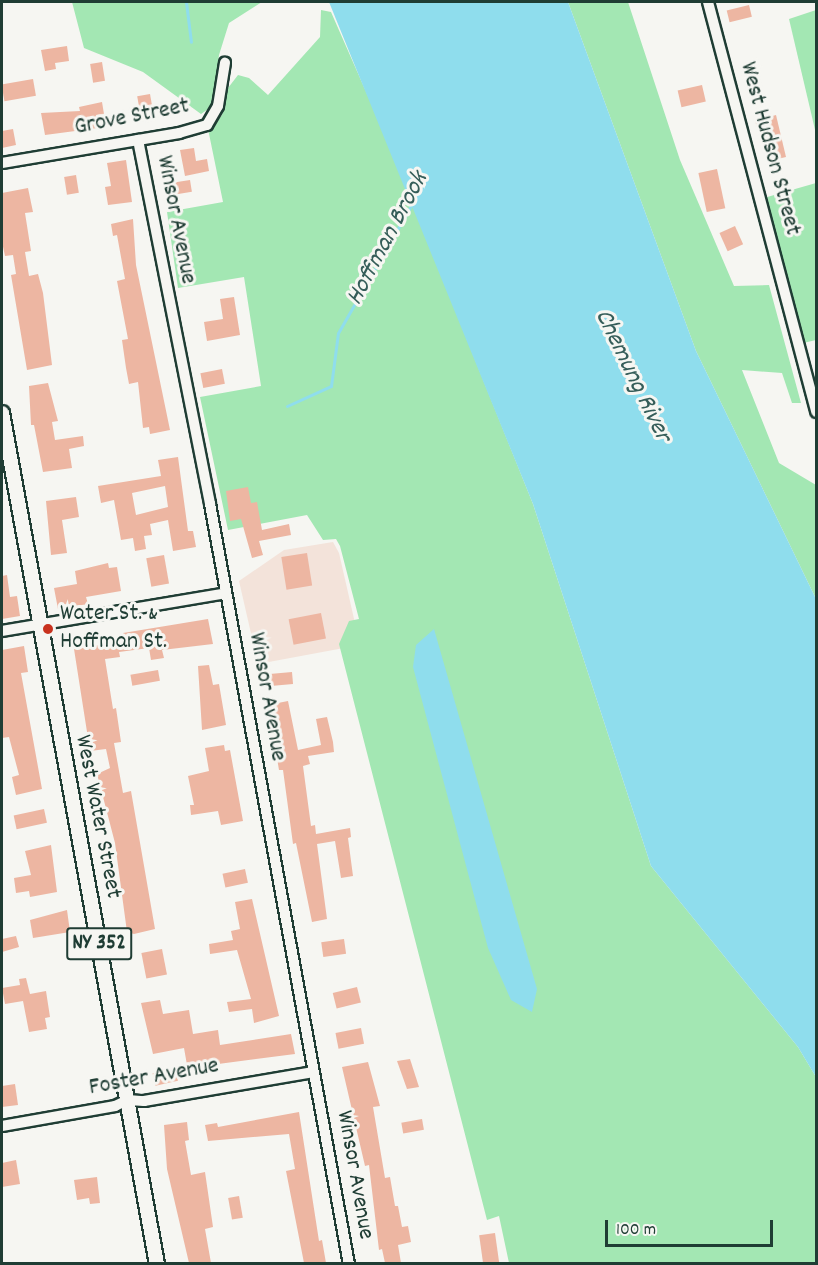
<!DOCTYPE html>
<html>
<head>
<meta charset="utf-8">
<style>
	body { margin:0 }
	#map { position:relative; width:818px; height:1265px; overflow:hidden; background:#f6f6f2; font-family:Dekko,sans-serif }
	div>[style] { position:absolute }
	.built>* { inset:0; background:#f3e3da }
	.green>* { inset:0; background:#a3e7b3 }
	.water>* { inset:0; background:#8fdded }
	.stream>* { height:3px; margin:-1.5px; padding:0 1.5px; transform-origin:1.5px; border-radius:1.5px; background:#8fdded }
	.building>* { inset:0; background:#edb6a2; transform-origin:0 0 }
	.roads { filter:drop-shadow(2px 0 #1f3d34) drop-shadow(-2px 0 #1f3d34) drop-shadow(0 2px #1f3d34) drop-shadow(0 -2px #1f3d34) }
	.minor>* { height:10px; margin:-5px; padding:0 5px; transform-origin:5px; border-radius:5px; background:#f6f6f2 }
	.major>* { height:14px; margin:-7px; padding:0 7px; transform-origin:7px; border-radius:7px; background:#f6f6f2 }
	.dots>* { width:16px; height:16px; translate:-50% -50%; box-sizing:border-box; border:3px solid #f6f6f2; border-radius:50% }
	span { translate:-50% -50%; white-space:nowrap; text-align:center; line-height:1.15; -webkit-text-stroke:6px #f6f6f2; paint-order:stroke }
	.shield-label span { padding:2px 4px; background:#f6f6f2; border:2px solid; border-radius:4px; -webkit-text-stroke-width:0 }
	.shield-label { font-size:22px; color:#1f3d34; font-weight:700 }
	.street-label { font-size:24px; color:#1f3d34 }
	.poi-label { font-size:24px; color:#1f3d34 }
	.left { translate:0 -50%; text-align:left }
	.water-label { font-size:26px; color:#355d59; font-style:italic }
	.frame { position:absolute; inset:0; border:3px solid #1f3d34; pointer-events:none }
	.scale { position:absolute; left:605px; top:1220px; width:168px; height:27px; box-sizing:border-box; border:3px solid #1f3d34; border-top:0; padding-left:8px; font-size:18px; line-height:21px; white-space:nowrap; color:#1f3d34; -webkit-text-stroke:4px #f6f6f2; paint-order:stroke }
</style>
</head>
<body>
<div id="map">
	<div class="built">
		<i style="clip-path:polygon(333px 542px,339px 553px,360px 645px,258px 664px,239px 581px,284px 550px)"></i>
	</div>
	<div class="green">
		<i style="clip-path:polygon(72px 2px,262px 2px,229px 23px,219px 55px,214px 105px,201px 114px,143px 72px,84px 48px)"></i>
		<i style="clip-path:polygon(568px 2px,628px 2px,680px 160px,734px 286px,769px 285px,801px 403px,792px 403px,782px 373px,742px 370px,779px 463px,816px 485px,816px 599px,696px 351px)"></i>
		<i style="clip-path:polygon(321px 10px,331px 12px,382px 128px,533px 504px,651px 866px,798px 1047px,816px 1077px,816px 1263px,509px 1263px,499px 1216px,487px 1220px,339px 644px,349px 621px,359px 619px,340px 546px,336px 539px,323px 540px,307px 515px,228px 530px,200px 397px,261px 386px,244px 277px,178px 288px,167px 212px,223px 202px,208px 129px,222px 115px,228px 88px,238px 75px,249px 78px,268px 95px,320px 37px)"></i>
		<i style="clip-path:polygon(816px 10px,816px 134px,789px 19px)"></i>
		<i style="clip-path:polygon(816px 183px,816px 340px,799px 344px,760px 199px)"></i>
	</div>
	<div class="water">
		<i style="clip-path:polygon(329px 2px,568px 2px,696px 351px,816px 599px,816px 1077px,798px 1047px,651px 866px,533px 504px)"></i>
		<i style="clip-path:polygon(434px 629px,537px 989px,532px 1012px,511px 1000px,488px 948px,413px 667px,416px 645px)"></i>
	</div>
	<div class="stream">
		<i style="left:186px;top:2px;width:40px;rotate:82.9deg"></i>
		<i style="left:287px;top:406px;width:48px;rotate:-24.4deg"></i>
		<i style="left:331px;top:386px;width:53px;rotate:-82.5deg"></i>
		<i style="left:338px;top:333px;width:151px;rotate:-60.2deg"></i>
	</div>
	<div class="building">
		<i style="left:749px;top:5px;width:12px;height:23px;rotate:76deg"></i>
		<i style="clip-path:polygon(67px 46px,69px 61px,55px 63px,56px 69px,45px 71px,41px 50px)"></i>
		<i style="left:102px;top:62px;width:19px;height:12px;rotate:81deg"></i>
		<i style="left:33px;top:79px;width:17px;height:32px;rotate:80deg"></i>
		<i style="left:702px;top:85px;width:17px;height:25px;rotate:77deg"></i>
		<i style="left:150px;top:94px;width:22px;height:13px;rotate:80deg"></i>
		<i style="clip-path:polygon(102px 102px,104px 114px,96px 115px,98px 128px,45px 135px,41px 113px,80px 111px,79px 107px)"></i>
		<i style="clip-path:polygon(776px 115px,786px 157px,769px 161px,755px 121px)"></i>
		<i style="clip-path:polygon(13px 129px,16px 145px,2px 148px,2px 131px)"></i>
		<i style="clip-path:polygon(194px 148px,196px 161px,207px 159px,209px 171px,185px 176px,180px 150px)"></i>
		<i style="clip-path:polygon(126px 160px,132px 202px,108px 205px,105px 187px,111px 186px,107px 163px)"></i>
		<i style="left:717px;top:169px;width:40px;height:19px;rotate:78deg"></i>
		<i style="left:76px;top:175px;width:18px;height:12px;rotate:81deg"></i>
		<i style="left:190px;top:180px;width:12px;height:26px;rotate:81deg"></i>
		<i style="clip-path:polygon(28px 188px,33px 212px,25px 213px,31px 251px,25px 252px,29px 276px,38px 274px,43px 293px,52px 365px,27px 370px,11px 275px,16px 274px,13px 255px,5px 256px,2px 242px,2px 193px)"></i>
		<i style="clip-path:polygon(133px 219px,136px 265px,170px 430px,150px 434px,149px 427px,143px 428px,138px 382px,129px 384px,126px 368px,122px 340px,128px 339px,117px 281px,125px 279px,117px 235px,113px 236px,111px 224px)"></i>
		<i style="left:735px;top:226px;width:20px;height:17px;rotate:66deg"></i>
		<i style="clip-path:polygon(234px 297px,240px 335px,207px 341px,204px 322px,223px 319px,220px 299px)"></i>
		<i style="left:222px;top:369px;width:15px;height:22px;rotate:79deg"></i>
		<i style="clip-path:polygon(48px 383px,58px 421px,52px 422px,55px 440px,83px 436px,84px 446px,69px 449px,72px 468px,43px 472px,34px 425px,31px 425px,29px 386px)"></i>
		<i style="clip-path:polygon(evenodd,178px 457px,188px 531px,193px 531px,196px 547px,173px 551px,168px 520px,150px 524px,152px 535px,144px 536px,146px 549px,135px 551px,133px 538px,121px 540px,114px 500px,101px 503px,98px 486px,161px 476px,158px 460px,178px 457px,165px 486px,168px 507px,136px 515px,132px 493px,165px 486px)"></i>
		<i style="clip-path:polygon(248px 487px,251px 503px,257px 502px,262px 530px,289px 524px,291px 535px,259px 541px,263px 555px,252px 558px,241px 519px,230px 521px,226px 491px)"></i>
		<i style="clip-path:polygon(76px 497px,79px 517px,62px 520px,67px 553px,51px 555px,46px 501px)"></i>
		<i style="left:307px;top:553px;width:33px;height:26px;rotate:81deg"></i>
		<i style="left:164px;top:555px;width:29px;height:18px;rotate:80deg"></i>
		<i style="clip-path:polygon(108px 563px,109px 568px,117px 567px,121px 591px,86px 597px,88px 604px,58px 609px,54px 588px,77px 584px,75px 571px)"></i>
		<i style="clip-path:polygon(7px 575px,10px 597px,17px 596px,20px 616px,2px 619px,2px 576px)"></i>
		<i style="left:321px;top:613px;width:26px;height:33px;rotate:79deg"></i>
		<i style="clip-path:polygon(208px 619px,213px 644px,162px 650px,164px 658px,151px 660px,149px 648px,119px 652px,120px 657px,105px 659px,113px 709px,116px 708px,121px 742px,114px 743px,123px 793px,131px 791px,155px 929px,134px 934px,127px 932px,115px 843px,97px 774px,110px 768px,106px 749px,90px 751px,74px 649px,124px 641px,123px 633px)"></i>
		<i style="clip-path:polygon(24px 646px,28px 672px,21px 673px,42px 789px,16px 795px,12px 777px,19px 775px,9px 737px,2px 738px,2px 650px)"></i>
		<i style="clip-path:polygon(209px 665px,213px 685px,219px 684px,226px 725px,202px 730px,198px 666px)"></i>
		<i style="left:158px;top:670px;width:11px;height:28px;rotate:80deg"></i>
		<i style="left:292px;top:672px;width:12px;height:28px;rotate:85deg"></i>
		<i style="clip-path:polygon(288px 701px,298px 750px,321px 745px,316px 719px,327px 717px,333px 742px,334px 752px,308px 756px,310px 764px,303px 766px,311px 826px,315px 825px,316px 834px,350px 828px,351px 837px,348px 838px,353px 876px,341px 878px,335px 841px,317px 844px,327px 919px,312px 922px,296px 843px,293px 844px,283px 770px,279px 770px,268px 705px)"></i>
		<i style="clip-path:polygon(224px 745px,225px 751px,230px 750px,243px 821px,221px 825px,218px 811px,191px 815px,190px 805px,194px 805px,188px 776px,209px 771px,205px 748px)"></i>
		<i style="left:44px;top:809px;width:14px;height:31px;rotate:78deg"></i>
		<i style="clip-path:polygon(51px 845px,57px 892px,30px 897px,29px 891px,16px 893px,14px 878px,31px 875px,25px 851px)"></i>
		<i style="left:245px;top:869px;width:14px;height:23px;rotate:78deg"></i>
		<i style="clip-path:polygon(252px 899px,279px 1016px,254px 1023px,252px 1009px,229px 1012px,227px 1002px,251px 999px,237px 950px,210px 954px,209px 944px,233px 940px,231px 931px,240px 929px,235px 902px)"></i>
		<i style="clip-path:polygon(67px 910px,70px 932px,33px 938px,30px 920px)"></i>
		<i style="clip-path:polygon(16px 936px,19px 947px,2px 952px,2px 939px)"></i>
		<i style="left:344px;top:939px;width:15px;height:23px;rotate:82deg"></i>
		<i style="left:162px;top:949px;width:26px;height:21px;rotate:79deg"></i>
		<i style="clip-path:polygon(26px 978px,30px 994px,46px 991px,50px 1017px,45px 1018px,47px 1029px,29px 1032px,23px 1001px,5px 1004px,2px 988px,20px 985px,19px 979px)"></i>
		<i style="left:357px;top:987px;width:16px;height:25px;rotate:76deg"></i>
		<i style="clip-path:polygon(160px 1000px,163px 1014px,189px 1010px,193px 1034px,218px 1030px,220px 1045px,291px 1034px,295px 1054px,203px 1066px,202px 1063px,187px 1065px,184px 1048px,153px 1054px,141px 1003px)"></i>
		<i style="left:361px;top:1028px;width:16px;height:26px;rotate:79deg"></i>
		<i style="clip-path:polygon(410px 1059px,419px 1087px,407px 1089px,397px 1061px)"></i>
		<i style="clip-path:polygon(368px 1062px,380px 1106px,373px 1107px,385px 1178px,390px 1177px,395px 1206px,398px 1206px,402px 1227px,408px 1226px,411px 1242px,398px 1245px,401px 1263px,385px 1263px,382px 1249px,379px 1250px,369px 1165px,365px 1166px,342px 1067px)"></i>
		<i style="left:175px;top:1068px;width:13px;height:23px;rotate:77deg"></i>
		<i style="clip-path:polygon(15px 1084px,18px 1105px,2px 1107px,2px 1086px)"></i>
		<i style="clip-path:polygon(299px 1112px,319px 1241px,322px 1240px,326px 1263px,304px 1263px,286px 1171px,295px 1169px,289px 1134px,208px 1141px,205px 1125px,217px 1123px,218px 1127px)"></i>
		<i style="left:422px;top:1119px;width:11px;height:21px;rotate:80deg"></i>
		<i style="clip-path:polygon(187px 1122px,189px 1140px,185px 1141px,191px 1175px,205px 1172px,213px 1227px,205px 1229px,211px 1263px,189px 1263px,167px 1169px,164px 1125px)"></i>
		<i style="clip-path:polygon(16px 1160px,20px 1184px,2px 1187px,2px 1163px)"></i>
		<i style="clip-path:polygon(97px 1177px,100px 1203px,90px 1204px,89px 1198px,77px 1200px,74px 1180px)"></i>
		<i style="left:239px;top:1196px;width:22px;height:11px;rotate:80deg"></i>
		<i style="left:495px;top:1233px;width:30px;height:16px;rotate:82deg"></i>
	</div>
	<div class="roads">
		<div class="minor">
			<i style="left:708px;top:2px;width:424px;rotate:75.2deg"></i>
			<i style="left:138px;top:140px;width:371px;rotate:78.8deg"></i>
			<i style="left:210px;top:504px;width:773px;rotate:79.64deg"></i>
			<i style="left:2px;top:163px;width:180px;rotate:-9.6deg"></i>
			<i style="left:179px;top:133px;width:29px;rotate:-16deg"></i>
			<i style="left:207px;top:125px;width:22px;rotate:-60deg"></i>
			<i style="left:218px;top:106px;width:44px;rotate:-80.8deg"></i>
			<i style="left:2px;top:631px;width:227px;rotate:-9.6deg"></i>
			<i style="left:2px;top:1126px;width:115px;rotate:-10deg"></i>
			<i style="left:115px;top:1106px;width:14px;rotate:-25deg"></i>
			<i style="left:128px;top:1100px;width:16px;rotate:4deg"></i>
			<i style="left:144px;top:1101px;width:172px;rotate:-9.7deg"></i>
		</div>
		<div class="major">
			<i style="left:2px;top:413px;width:865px;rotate:79.68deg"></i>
		</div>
	</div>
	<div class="dots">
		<i style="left:48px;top:629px;background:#c8321e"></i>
	</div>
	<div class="shield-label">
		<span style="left:99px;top:944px">NY 352</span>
	</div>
	<div class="street-label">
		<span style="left:132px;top:118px;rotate:-11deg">Grove Street</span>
		<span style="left:769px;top:149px;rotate:75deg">West Hudson Street</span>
		<span style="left:175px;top:220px;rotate:79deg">Winsor Avenue</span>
		<span style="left:266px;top:697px;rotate:80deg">Winsor Avenue</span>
		<span style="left:97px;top:817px;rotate:79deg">West Water Street</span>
		<span style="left:154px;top:1078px;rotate:-10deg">Foster Avenue</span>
		<span style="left:354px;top:1175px;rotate:80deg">Winsor Avenue</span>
	</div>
	<div class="poi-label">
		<span class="left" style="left:60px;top:629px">Water St. &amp;<br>Hoffman St.</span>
	</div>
	<div class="water-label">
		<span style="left:388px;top:239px;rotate:-62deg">Hoffman Brook</span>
		<span style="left:632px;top:376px;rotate:64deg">Chemung River</span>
	</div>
	<div class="frame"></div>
	<div class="scale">100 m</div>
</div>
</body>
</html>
